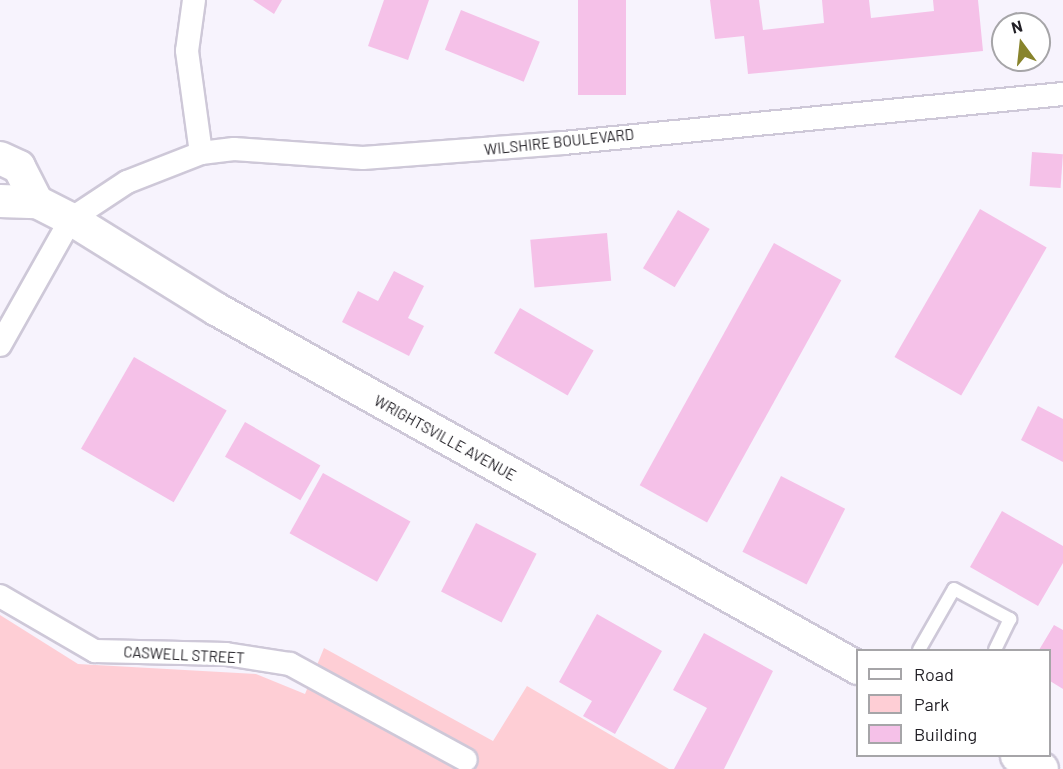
<!DOCTYPE html>
<html>
<head>
<meta charset="utf-8">
<style>
	body { margin:0 }
	#map { position:relative; width:1063px; height:769px; overflow:hidden; background:#f7f3fd; font-family:Barlow,sans-serif }
	div>[style] { position:absolute }
	.green>* { inset:0; background:#feced5 }
	.building>* { inset:0; background:#f5c1e8; transform-origin:0 0 }
	.roads { filter:drop-shadow(2px 0 #cec8d8) drop-shadow(-2px 0 #cec8d8) drop-shadow(0 2px #cec8d8) drop-shadow(0 -2px #cec8d8) }
	.lane>* { height:12px; margin:-6px; padding:0 6px; transform-origin:6px; border-radius:6px; background:#fff }
	.street>* { height:22px; margin:-11px; padding:0 11px; transform-origin:11px; border-radius:11px; background:#fff }
	.secondary>* { height:32px; margin:-16px; padding:0 16px; transform-origin:16px; border-radius:16px; background:#fff }
	span { translate:-50% -50%; white-space:nowrap; text-align:center; line-height:1.15; -webkit-text-stroke:6px #fff; paint-order:stroke }
	.street-label { font-size:15px; color:#211f25 }
	.legend { position:absolute; left:856px; top:649px; width:195px; height:108px; box-sizing:border-box; background:#fff; border:2px solid #a6a5a8; margin:0; padding:8px 10px; list-style:none; font-size:18px; color:#211f25 }
	.legend li { display:flex; align-items:center; gap:12px; height:30px }
	.legend b { width:30px; border:2px solid #a6a5a8 }
	.north { position:absolute; left:991px; top:12px; width:60px; height:60px; box-sizing:border-box; background:#fff; border:2px solid #a6a5a8; border-radius:50%; rotate:345deg; font-size:16px; font-weight:700; line-height:24px; text-align:center; color:#211f25 }
	.north::after { content:''; display:block; margin:auto; width:21px; height:27px; background:#88842c; clip-path:polygon(50% 0,100% 100%,50% 72%,0 100%) }
</style>
</head>
<body>
<div id="map">
	<div class="green">
		<i style="clip-path:polygon(0 615px,78px 664px,256px 674px,305px 694px,324px 648px,493px 741px,527px 686px,669px 769px,0 769px)"></i>
	</div>
	<div class="building">
		<i style="clip-path:polygon(253px 0,282px 0,274px 14px)"></i>
		<i style="clip-path:polygon(384px 0,429px 0,408px 60px,368px 46px)"></i>
		<i style="left:578px;top:0;width:48px;height:95px"></i>
		<i style="clip-path:polygon(710px 0,759px 0,763px 30px,824px 23px,822px 0,869px 0,871px 18px,934px 11px,933px 0,978px 0,983px 51px,748px 74px,744px 36px,715px 39px)"></i>
		<i style="left:461px;top:10px;width:85px;height:43px;rotate:22deg"></i>
		<i style="left:1032px;top:152px;width:31px;height:34px;rotate:4deg"></i>
		<i style="left:980px;top:209px;width:77px;height:171px;rotate:30deg"></i>
		<i style="left:678px;top:210px;width:37px;height:68px;rotate:31deg"></i>
		<i style="left:607px;top:233px;width:48px;height:77px;rotate:85deg"></i>
		<i style="left:774px;top:243px;width:77px;height:277px;rotate:29deg"></i>
		<i style="clip-path:polygon(394px 271px,424px 286px,408px 318px,424px 326px,409px 356px,342px 322px,358px 291px,378px 301px)"></i>
		<i style="left:520px;top:308px;width:85px;height:52px;rotate:30deg"></i>
		<i style="left:134px;top:357px;width:107px;height:106px;rotate:30deg"></i>
		<i style="clip-path:polygon(1038px 406px,1063px 419px,1063px 462px,1021px 440px)"></i>
		<i style="left:245px;top:422px;width:87px;height:40px;rotate:30deg"></i>
		<i style="left:323px;top:473px;width:100px;height:69px;rotate:29deg"></i>
		<i style="left:781px;top:476px;width:72px;height:85px;rotate:27deg"></i>
		<i style="clip-path:polygon(1002px 511px,1063px 546px,1063px 563px,1038px 606px,970px 567px)"></i>
		<i style="left:476px;top:523px;width:68px;height:77px;rotate:27deg"></i>
		<i style="clip-path:polygon(597px 614px,662px 651px,615px 734px,583px 716px,592px 701px,559px 682px)"></i>
		<i style="clip-path:polygon(1054px 625px,1063px 630px,1063px 689px,1050px 681px,1050px 650px,1039px 650px)"></i>
		<i style="clip-path:polygon(704px 633px,773px 671px,724px 769px,674px 769px,707px 708px,673px 690px)"></i>
	</div>
	<div class="roads">
		<div class="lane">
			<i style="left:919px;top:650px;width:70px;rotate:-60.2deg"></i>
			<i style="left:954px;top:589px;width:64px;rotate:28.2deg"></i>
			<i style="left:1010px;top:619px;width:34px;rotate:116deg"></i>
		</div>
		<div class="street">
			<i style="left:194px;top:0;width:51px;rotate:97.8deg"></i>
			<i style="left:187px;top:51px;width:103px;rotate:82.2deg"></i>
			<i style="left:0;top:345px;width:145px;rotate:-60.6deg"></i>
			<i style="left:71px;top:219px;width:67px;rotate:-33.5deg"></i>
			<i style="left:127px;top:182px;width:79px;rotate:-21.4deg"></i>
			<i style="left:201px;top:153px;width:33px;rotate:-7deg"></i>
			<i style="left:234px;top:149px;width:129px;rotate:4deg"></i>
			<i style="left:363px;top:158px;width:201px;rotate:-4.3deg"></i>
			<i style="left:563px;top:143px;width:502px;rotate:-5.6deg"></i>
			<i style="left:0;top:596px;width:110px;rotate:30.1deg"></i>
			<i style="left:95px;top:651px;width:131px;rotate:1.3deg"></i>
			<i style="left:226px;top:654px;width:65px;rotate:8.9deg"></i>
			<i style="left:290px;top:664px;width:200px;rotate:28.6deg"></i>
		</div>
		<div class="secondary">
			<i style="left:0;top:158px;width:21px;rotate:25deg"></i>
			<i style="left:19px;top:167px;width:39px;rotate:63deg"></i>
			<i style="left:0;top:201px;width:37px;rotate:2deg"></i>
			<i style="left:37px;top:202px;width:38px;rotate:27deg"></i>
			<i style="left:71px;top:219px;width:171px;rotate:31.8deg"></i>
			<i style="left:216px;top:309px;width:736px;rotate:29.21deg"></i>
			<i style="left:1017px;top:756px;width:28px;rotate:27deg"></i>
		</div>
	</div>
	<div class="street-label">
		<span style="left:559px;top:142px;rotate:-6deg">WILSHIRE BOULEVARD</span>
		<span style="left:445px;top:438px;rotate:29deg">WRIGHTSVILLE AVENUE</span>
		<span style="left:184px;top:655px;rotate:3deg">CASWELL STREET</span>
	</div>
	<ul class="legend">
	<li><b style="height:8px;background:#fff"></b>Road</li>
	<li><b style="height:16px;background:#feced5"></b>Park</li>
	<li><b style="height:16px;background:#f5c1e8"></b>Building</li>
	</ul>
	<div class="north">N</div>
</div>
</body>
</html>
